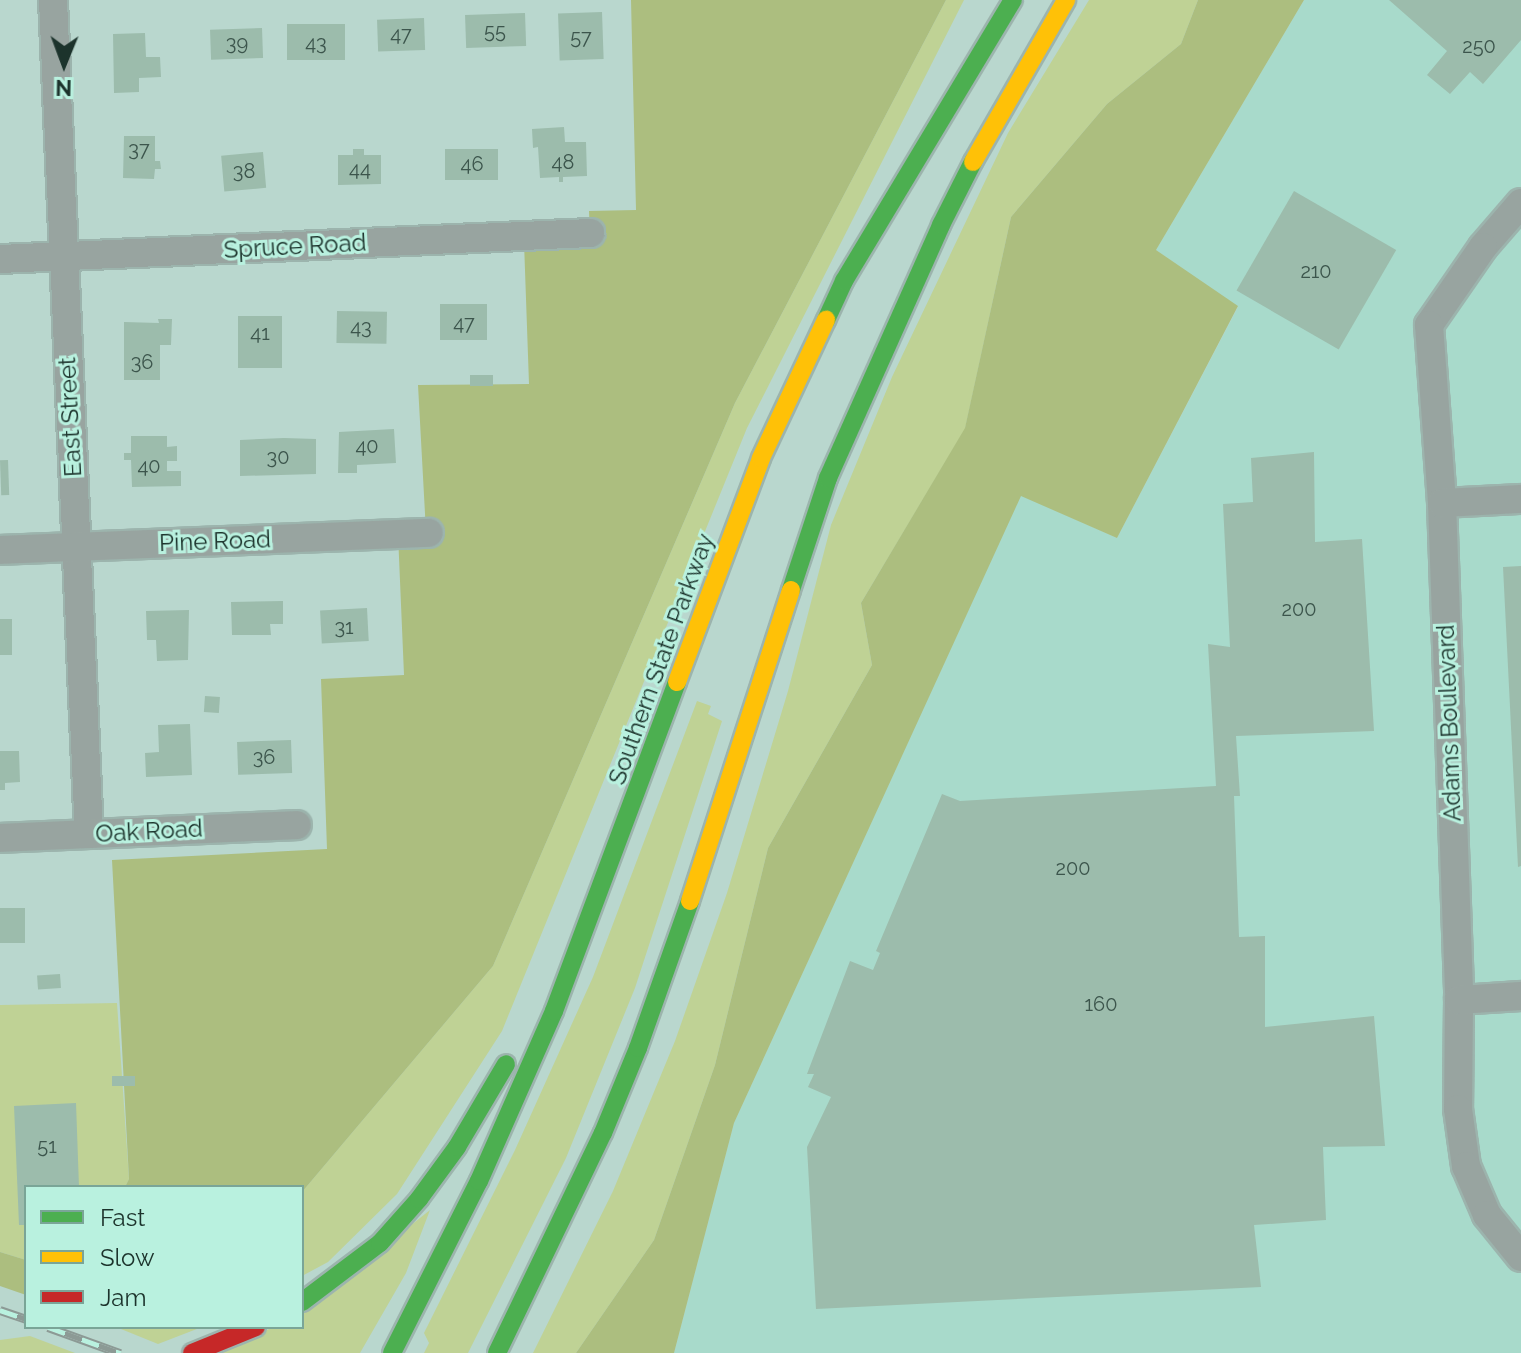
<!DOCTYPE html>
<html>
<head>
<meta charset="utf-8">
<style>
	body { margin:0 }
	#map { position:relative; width:1521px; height:1353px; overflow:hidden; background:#b9d7ce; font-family:Raleway,sans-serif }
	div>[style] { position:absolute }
	.built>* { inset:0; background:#a8dacb }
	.green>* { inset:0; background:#bfd295 }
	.forest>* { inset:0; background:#acbe7f }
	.building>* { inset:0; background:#9cbcac; transform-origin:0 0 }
	.roads { filter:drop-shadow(2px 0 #9cb4ad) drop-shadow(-2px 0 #9cb4ad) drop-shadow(0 2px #9cb4ad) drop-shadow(0 -2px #9cb4ad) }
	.street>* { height:28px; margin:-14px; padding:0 14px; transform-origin:14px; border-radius:14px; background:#98a4a0 }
	.fast>* { height:18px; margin:-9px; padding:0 9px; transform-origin:9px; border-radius:9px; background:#4caf50 }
	.slow>* { height:18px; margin:-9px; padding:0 9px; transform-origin:9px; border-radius:9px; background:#ffc107 }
	.jam>* { height:18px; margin:-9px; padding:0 9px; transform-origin:9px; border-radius:9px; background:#c62828 }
	.rail>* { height:9px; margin-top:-4.5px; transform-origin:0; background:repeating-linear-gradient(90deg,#b9f1df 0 18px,#8c9a95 0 36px); box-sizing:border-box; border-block:2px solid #8c9a95 }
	span { translate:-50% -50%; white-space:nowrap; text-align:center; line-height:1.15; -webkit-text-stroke:6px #b9f1df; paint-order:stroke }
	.number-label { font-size:20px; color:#3c554c }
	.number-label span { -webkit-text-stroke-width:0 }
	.street-label { font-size:24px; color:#1c332c }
	.legend { position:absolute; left:24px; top:1185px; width:280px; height:144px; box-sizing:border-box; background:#b9f1df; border:2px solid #7aa597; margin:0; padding:10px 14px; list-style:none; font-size:24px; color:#1c332c }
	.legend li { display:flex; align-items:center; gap:16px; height:40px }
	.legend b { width:40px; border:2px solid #7aa597 }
	.north { position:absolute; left:24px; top:24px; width:80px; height:80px; -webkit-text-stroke:6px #b9f1df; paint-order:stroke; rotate:181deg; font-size:22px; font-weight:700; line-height:32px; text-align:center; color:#1c332c }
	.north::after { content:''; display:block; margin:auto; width:28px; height:36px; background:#1c332c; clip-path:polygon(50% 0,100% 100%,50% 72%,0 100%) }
</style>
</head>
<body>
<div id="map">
	<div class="built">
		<i style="clip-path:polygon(1304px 0,1521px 0,1521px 1353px,674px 1353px,734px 1123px,1021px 495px,1117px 538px,1238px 307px,1156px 250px)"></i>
	</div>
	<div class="green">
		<i style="clip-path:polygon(946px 0,964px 0,747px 428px,502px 1031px,397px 1194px,328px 1262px,302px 1276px,302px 1192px,493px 966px,735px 403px)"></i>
		<i style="clip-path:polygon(1089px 0,1198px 0,1181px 44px,1107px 104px,1011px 217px,965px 429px,861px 603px,872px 665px,768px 848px,715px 1065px,654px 1240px,576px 1353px,533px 1353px,613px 1191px,675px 1041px,727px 893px,788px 691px,831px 525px,892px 377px,1008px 133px)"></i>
		<i style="clip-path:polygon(697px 701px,711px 706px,708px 714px,722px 721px,635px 988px,566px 1158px,468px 1353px,424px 1353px,429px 1343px,424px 1333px,515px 1150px,593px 977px)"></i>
		<i style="clip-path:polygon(117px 1003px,129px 1179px,125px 1187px,26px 1187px,26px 1260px,0 1252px,0 1005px)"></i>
		<i style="clip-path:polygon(430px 1210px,406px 1273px,360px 1353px,213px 1353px,274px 1327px,302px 1327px,302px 1312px)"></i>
		<i style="clip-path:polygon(116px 1327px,202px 1327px,158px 1344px)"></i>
		<i style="clip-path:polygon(30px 1336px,75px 1353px,0 1353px,0 1340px)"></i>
	</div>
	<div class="forest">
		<i style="clip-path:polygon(631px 0,946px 0,735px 403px,493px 966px,302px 1192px,302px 1187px,125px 1187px,129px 1179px,112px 860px,327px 849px,321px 679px,404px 675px,398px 534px,426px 532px,418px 385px,529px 384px,524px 242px,590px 236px,589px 211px,636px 210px)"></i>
		<i style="clip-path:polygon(1198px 0,1304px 0,1156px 250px,1238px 306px,1117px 538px,1021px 496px,734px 1123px,674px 1353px,576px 1353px,654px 1240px,715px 1065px,768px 848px,872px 665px,861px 603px,965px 428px,1011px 217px,1107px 104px,1181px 44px)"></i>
		<i style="clip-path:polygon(0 1252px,26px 1260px,26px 1295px,0 1286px)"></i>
	</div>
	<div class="building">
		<i style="clip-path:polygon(1389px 0,1521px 0,1521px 40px,1483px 84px,1470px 72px,1450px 94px,1427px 75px,1447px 51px)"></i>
		<i style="left:602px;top:12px;width:47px;height:44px;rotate:88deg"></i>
		<i style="left:525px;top:13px;width:33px;height:60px;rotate:88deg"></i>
		<i style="left:424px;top:18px;width:32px;height:47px;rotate:88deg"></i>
		<i style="left:345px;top:24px;width:36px;height:58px;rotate:90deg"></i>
		<i style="left:262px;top:28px;width:30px;height:52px;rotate:88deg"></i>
		<i style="clip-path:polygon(145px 33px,146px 57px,160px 57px,161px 77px,139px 78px,139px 92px,114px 93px,113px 34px)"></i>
		<i style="clip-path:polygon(564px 127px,565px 142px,586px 142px,587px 176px,563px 177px,563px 182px,559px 182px,559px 177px,540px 178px,538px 147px,533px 148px,532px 129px)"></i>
		<i style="clip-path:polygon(124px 136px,155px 136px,155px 161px,160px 161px,161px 169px,155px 169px,154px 179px,123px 178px)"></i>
		<i style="clip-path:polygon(353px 149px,364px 149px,364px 155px,381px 155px,381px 184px,338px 185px,338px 155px,353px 155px)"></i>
		<i style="left:445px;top:149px;width:53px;height:31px"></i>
		<i style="left:263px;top:152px;width:36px;height:42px;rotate:85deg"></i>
		<i style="left:1294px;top:191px;width:118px;height:115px;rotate:30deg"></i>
		<i style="left:487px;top:304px;width:36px;height:47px;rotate:90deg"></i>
		<i style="left:337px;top:311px;width:50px;height:32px;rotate:1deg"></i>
		<i style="left:238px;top:316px;width:44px;height:52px"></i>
		<i style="clip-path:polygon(158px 319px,172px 319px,171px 345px,160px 345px,160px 380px,124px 380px,124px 322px,159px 323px)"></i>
		<i style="left:470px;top:375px;width:23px;height:11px"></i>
		<i style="clip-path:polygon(394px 429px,396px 463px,357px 465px,357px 473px,338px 473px,339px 432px)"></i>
		<i style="clip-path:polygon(131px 436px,167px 436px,167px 447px,177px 446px,177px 461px,167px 461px,167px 471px,181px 471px,181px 486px,132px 487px,131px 460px,124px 460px,124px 453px,131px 453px)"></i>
		<i style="clip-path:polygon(284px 438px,316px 439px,316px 474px,240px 476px,240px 440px)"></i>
		<i style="clip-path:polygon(1314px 452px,1315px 542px,1362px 539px,1374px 731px,1236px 736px,1240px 796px,1234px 796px,1239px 937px,1265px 936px,1265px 1027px,1374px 1016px,1385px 1146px,1323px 1147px,1326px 1220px,1254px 1225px,1261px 1287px,816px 1309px,807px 1147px,831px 1097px,808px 1087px,814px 1074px,807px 1074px,850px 961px,873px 970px,880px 953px,876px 951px,942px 794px,960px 801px,1216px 786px,1208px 644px,1230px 647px,1223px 504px,1253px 502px,1251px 458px)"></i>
		<i style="left:8px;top:460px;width:35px;height:8px;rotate:88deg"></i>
		<i style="clip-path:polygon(1521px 566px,1521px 866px,1518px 867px,1503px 567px)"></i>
		<i style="clip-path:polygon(283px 601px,283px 624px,270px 624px,271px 635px,232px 635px,231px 602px)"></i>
		<i style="left:367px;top:608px;width:33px;height:47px;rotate:87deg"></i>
		<i style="clip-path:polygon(189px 610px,188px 660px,157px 661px,156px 640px,147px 640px,146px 611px)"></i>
		<i style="left:0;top:619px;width:12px;height:36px"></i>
		<i style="left:205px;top:696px;width:15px;height:16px;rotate:4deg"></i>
		<i style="clip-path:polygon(190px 724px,192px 775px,146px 777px,145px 753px,159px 752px,158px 725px)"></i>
		<i style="left:291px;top:740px;width:33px;height:54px;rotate:88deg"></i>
		<i style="clip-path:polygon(0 751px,19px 751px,20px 782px,5px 783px,5px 790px,0 790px)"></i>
		<i style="left:0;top:908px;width:25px;height:35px"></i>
		<i style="left:60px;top:974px;width:14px;height:23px;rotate:86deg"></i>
		<i style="left:112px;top:1076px;width:23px;height:10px"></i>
		<i style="clip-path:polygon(76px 1103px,79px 1187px,26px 1187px,26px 1225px,19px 1225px,14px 1106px)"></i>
	</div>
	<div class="roads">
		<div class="street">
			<i style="left:53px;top:0;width:835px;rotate:87.53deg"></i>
			<i style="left:1521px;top:203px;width:58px;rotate:130.8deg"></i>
			<i style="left:1483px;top:247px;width:95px;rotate:124.7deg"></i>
			<i style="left:1429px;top:325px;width:178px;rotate:85.8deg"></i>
			<i style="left:1442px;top:503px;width:497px;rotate:88deg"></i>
			<i style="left:1459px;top:1000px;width:109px;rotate:90.5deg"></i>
			<i style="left:1458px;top:1109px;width:58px;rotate:82deg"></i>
			<i style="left:1466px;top:1166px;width:53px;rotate:66.8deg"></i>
			<i style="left:1487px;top:1215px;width:54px;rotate:51deg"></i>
			<i style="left:0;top:259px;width:591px;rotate:-2.52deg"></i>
			<i style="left:1442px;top:503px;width:79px;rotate:-2.9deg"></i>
			<i style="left:0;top:550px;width:429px;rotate:-2.3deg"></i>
			<i style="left:0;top:838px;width:297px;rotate:-2.5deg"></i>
			<i style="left:1459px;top:1000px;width:62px;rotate:-3.7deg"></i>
		</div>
		<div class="fast">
			<i style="left:826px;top:320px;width:43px;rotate:-65.2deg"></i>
			<i style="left:844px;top:281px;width:328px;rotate:-59deg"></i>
			<i style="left:791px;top:590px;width:118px;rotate:-71.7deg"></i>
			<i style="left:828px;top:478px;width:277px;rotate:-65.9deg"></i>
			<i style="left:941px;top:225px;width:71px;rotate:-63.1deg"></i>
			<i style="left:302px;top:1302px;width:98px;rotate:-37.1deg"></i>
			<i style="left:380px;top:1243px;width:59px;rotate:-48.4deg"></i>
			<i style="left:419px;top:1199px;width:64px;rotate:-53.8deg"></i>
			<i style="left:457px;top:1147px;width:96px;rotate:-59.4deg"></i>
			<i style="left:392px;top:1353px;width:193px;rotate:-63.2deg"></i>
			<i style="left:479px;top:1181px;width:186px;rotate:-66.2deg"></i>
			<i style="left:554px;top:1011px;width:351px;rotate:-69.5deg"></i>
			<i style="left:497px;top:1353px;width:244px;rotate:-64.3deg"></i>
			<i style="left:603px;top:1133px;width:92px;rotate:-67.6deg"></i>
			<i style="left:638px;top:1048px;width:156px;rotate:-70.5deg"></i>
		</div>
		<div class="slow">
			<i style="left:973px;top:162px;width:187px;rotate:-60.1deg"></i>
			<i style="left:677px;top:682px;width:239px;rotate:-69.4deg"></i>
			<i style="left:761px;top:458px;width:153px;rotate:-64.8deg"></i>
			<i style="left:690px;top:901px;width:327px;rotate:-72deg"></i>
		</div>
		<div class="jam">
			<i style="left:192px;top:1353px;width:69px;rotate:-22.1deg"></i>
		</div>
	</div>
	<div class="rail">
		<i style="left:0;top:1310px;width:28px;rotate:19deg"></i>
		<i style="left:48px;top:1327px;width:77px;rotate:19.9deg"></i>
	</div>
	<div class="number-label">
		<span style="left:495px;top:31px">55</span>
		<span style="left:401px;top:34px">47</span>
		<span style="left:581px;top:37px">57</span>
		<span style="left:237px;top:43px">39</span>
		<span style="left:316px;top:43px">43</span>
		<span style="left:1479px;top:46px">250</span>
		<span style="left:139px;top:149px">37</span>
		<span style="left:563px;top:162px">48</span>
		<span style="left:472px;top:164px">46</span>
		<span style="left:360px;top:169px">44</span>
		<span style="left:244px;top:171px">38</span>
		<span style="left:1316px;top:271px">210</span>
		<span style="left:464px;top:323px">47</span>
		<span style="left:361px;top:327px">43</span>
		<span style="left:260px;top:333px">41</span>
		<span style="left:142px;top:362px">36</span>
		<span style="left:367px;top:446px">40</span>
		<span style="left:278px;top:457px">30</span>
		<span style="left:149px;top:466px">40</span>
		<span style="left:1299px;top:609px">200</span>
		<span style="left:344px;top:627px">31</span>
		<span style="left:264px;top:757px">36</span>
		<span style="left:1073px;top:868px">200</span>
		<span style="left:1101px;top:1004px">160</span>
		<span style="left:47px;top:1146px">51</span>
	</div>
	<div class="street-label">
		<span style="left:295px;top:246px;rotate:-3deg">Spruce Road</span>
		<span style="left:70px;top:417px;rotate:-93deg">East Street</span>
		<span style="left:215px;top:541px;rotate:-2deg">Pine Road</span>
		<span style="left:661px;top:659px;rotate:-70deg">Southern State Parkway</span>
		<span style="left:1449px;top:723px;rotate:-92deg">Adams Boulevard</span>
		<span style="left:149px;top:831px;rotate:-3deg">Oak Road</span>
	</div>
	<ul class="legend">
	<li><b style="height:10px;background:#4caf50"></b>Fast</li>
	<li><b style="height:10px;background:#ffc107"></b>Slow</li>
	<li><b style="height:10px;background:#c62828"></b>Jam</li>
	</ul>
	<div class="north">N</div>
</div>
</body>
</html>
